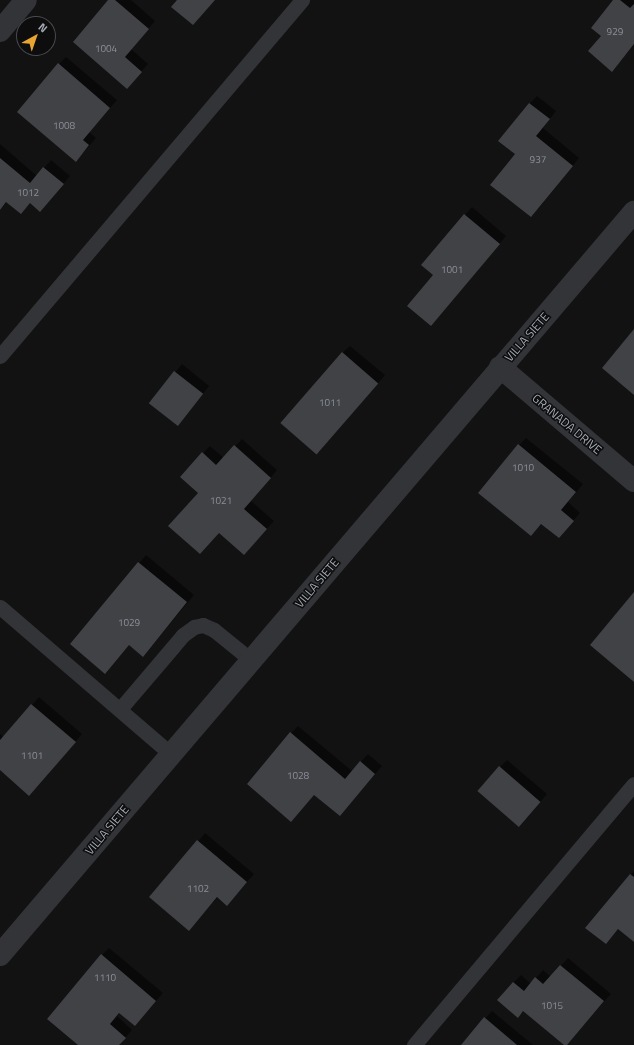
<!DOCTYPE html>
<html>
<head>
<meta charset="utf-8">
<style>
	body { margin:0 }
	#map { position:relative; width:634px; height:1045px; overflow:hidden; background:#121213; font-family:"Titillium Web",sans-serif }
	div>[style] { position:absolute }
	.shadow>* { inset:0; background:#0007; transform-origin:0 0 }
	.building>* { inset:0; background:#414246; transform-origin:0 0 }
	.service>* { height:15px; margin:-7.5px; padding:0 7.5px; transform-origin:7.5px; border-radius:7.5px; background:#333438 }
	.minor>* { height:22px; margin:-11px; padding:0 11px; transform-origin:11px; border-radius:11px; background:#333438 }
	span { translate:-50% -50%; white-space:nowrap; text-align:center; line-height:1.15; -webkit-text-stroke:3px #0d0d0e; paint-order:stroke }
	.number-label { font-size:10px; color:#8b8f98 }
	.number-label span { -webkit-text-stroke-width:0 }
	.street-label { font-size:12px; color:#a4a9b3 }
	.north { position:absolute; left:16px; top:16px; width:40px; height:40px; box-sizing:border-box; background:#0d0d0e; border:1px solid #494b50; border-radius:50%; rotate:40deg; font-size:11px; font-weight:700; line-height:16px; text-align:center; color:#a4a9b3 }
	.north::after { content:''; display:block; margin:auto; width:14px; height:18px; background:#e9a534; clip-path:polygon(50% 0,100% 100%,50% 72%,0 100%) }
</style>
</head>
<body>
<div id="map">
	<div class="shadow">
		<i style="clip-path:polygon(110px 0,131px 0,155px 21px,131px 49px,148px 64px,127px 87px)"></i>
		<i style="clip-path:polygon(615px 0,634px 0,634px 45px,612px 70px,602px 36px)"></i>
		<i style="clip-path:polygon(66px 57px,117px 100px,89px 132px,96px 138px,83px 153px,59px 64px)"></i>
		<i style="clip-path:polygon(537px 96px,556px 111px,543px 128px,579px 158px,538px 209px,516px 154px,530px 103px)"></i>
		<i style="clip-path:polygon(0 144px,37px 176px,51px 160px,70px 176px,47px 203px,31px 202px,21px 213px,7px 202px,0 210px)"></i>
		<i style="clip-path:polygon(472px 207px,506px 236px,438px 317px,434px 275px,422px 265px)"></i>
		<i style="clip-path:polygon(350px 346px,385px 375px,318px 453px,342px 353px)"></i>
		<i style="left:182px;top:364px;width:35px;height:50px;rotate:39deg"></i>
		<i style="clip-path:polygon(526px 438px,583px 484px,568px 502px,580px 513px,559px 537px,542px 523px,531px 535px,519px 445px)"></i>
		<i style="clip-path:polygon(242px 439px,277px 470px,251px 501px,274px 521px,244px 554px,199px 493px,203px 453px,210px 446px,224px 458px)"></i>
		<i style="clip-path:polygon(146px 555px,194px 595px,150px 648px,130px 644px,71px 644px)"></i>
		<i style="clip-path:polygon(39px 697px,82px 734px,37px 787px,0 769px,0 734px,4px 737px)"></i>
		<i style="clip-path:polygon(298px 726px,352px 771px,368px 754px,382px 766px,347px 807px,315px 794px,291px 733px)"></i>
		<i style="clip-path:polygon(507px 760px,547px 794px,527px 818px,500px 767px)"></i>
		<i style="clip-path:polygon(205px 833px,254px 874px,234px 897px,218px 897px,189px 929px,151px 897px)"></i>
		<i style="clip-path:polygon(634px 871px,634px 941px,619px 928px,606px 943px,587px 928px)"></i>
		<i style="clip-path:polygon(109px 948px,163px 993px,142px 1017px,120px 1012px,117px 1016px,132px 1030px,119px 1045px,79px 1045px,102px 955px)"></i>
		<i style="clip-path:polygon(568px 958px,611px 994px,565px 1045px,524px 1010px,518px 1016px,498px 999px,521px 975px,531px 984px,543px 970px,551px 977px)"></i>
		<i style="clip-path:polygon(492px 1011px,533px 1045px,462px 1045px)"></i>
	</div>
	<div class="building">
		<i style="clip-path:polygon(108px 0,115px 0,149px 29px,125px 57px,142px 72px,127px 89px,73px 42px)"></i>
		<i style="clip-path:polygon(177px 0,215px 0,193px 25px,171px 7px)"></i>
		<i style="clip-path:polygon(613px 0,620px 0,630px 8px,634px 4px,634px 44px,612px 72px,588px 51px,601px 36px,591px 28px)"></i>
		<i style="clip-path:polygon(58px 63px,110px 108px,83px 140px,89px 145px,76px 162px,17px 112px)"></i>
		<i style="clip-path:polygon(529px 103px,550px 119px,536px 136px,573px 166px,531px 217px,490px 185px,515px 154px,498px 141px)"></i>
		<i style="clip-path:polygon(0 158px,30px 183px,43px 167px,64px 184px,40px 212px,30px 203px,21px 214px,6px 202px,0 210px)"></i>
		<i style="clip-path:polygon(464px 214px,500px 244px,431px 326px,407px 306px,433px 275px,421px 265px)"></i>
		<i style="clip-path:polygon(634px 329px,634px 395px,602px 368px)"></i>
		<i style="left:342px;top:352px;width:48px;height:94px;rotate:41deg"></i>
		<i style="left:174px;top:371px;width:37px;height:41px;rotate:38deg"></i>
		<i style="clip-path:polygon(518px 444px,576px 492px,561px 510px,574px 521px,559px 538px,541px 524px,531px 536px,478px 493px)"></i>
		<i style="clip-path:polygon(234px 445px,271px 478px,244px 509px,267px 529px,244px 555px,219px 533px,200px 554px,168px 526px,198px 493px,180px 477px,202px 452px,216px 465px)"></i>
		<i style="clip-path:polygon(138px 562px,187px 602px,143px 657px,129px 645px,105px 674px,70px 644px)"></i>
		<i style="clip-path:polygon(634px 592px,634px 682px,590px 645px)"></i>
		<i style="clip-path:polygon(31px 704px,76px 742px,29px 796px,0 770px,0 740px)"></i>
		<i style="clip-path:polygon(290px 732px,345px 779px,360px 761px,375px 774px,340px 816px,314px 795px,291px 822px,247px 784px)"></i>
		<i style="left:499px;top:766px;width:55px;height:33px;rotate:41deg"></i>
		<i style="clip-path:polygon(197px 840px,247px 882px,227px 906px,217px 897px,189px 931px,149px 897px)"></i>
		<i style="clip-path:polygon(630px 874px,634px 877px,634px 942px,618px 929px,606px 944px,585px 928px)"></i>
		<i style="clip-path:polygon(101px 954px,156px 1001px,135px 1026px,119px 1013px,110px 1024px,126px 1038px,119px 1045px,78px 1045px,47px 1019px)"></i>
		<i style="clip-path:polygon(560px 965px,604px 1001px,567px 1045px,564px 1045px,523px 1011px,518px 1018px,497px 1000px,513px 982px,524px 991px,535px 977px,543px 984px)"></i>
		<i style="clip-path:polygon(484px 1017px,517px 1045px,461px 1045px)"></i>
	</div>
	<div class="service">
		<i style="left:0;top:356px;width:467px;rotate:-49.7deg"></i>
		<i style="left:0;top:607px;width:225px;rotate:40.7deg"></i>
		<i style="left:120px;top:709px;width:80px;rotate:-49.6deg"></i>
		<i style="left:172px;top:648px;width:17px;rotate:-50deg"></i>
		<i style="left:183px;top:635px;width:14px;rotate:-36deg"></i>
		<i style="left:194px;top:627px;width:9px;rotate:-13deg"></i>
		<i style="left:203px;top:625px;width:12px;rotate:24deg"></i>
		<i style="left:214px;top:630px;width:48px;rotate:39deg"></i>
		<i style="left:414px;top:1045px;width:341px;rotate:-49.9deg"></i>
	</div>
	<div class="minor">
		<i style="left:0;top:31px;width:40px;rotate:-50deg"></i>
		<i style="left:500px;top:367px;width:176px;rotate:40.4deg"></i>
		<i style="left:0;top:955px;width:977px;rotate:-49.53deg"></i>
	</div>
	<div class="number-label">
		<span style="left:615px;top:32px">929</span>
		<span style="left:106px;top:49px">1004</span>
		<span style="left:64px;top:126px">1008</span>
		<span style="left:538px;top:160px">937</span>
		<span style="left:28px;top:193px">1012</span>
		<span style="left:452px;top:270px">1001</span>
		<span style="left:330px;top:403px">1011</span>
		<span style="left:523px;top:468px">1010</span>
		<span style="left:221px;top:501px">1021</span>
		<span style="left:129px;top:623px">1029</span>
		<span style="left:32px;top:756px">1101</span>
		<span style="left:298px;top:776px">1028</span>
		<span style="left:198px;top:889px">1102</span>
		<span style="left:105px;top:978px">1110</span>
		<span style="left:552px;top:1006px">1015</span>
	</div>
	<div class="street-label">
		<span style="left:527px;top:337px;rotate:-49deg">VILLA SIETE</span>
		<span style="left:567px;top:424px;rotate:40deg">GRANADA DRIVE</span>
		<span style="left:317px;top:583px;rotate:-50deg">VILLA SIETE</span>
		<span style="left:107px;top:830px;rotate:-50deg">VILLA SIETE</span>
	</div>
	<div class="north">N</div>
</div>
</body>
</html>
